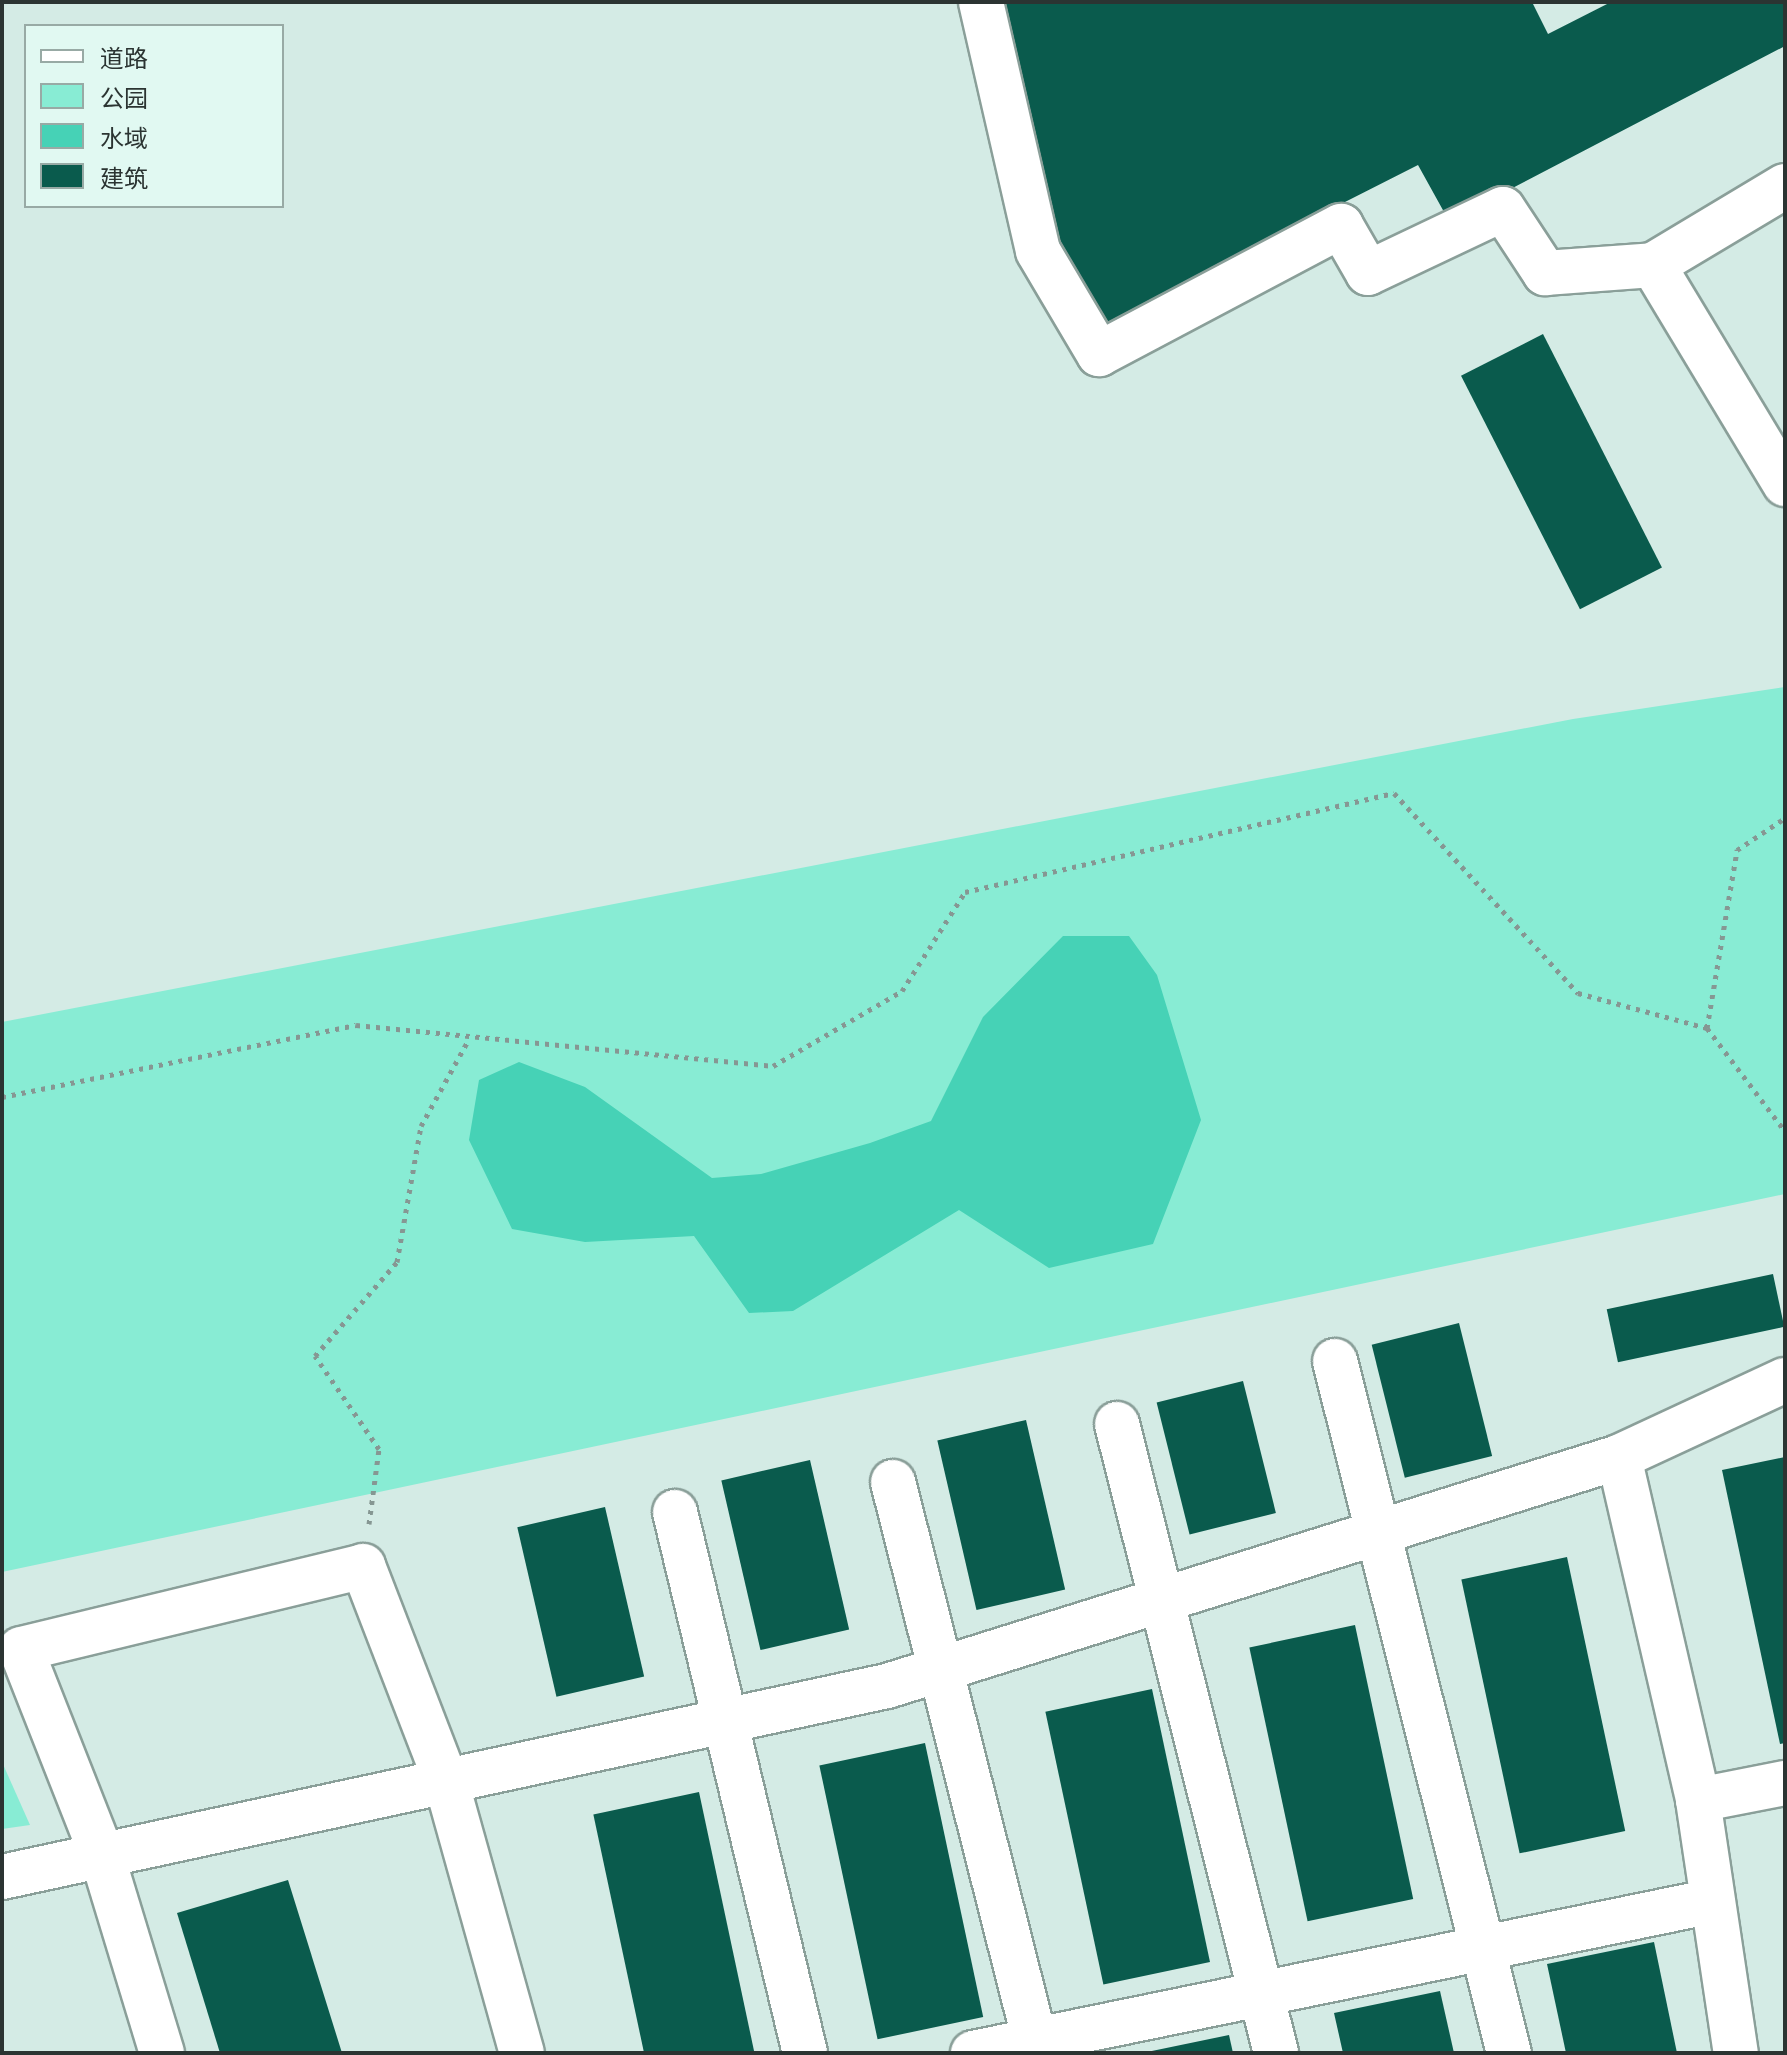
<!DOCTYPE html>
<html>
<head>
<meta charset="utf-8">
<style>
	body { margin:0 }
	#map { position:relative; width:1787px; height:2055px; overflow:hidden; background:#d4ebe5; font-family:"Varela Round","Noto Sans SC",sans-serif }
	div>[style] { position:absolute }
	.green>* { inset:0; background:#88ecd4 }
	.water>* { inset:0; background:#46d2b6 }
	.building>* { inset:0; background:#0a5b4d; transform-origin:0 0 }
	.path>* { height:5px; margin-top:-2.5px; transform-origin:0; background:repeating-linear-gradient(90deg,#869793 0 4px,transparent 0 10px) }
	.roads { filter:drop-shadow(2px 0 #8a9f99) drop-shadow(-2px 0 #8a9f99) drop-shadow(0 2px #8a9f99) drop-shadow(0 -2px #8a9f99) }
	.minor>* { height:44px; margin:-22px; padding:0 22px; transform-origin:22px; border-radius:22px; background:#fff }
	span { translate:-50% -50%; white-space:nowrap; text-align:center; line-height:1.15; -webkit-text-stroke:8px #e1f9f2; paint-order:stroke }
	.frame { position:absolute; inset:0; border:4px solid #2b3432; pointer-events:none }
	.legend { position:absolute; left:24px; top:24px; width:260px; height:184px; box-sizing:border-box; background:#e1f9f2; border:2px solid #98aaa5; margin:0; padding:10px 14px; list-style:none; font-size:24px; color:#2b3432 }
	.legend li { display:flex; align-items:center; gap:16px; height:40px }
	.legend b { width:40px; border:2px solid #98aaa5 }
</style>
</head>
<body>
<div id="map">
	<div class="green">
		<i style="clip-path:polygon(1785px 687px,1785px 1194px,2px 1572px,2px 1022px,1573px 719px)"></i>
		<i style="clip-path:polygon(2px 1762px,30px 1825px,2px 1829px)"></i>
	</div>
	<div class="water">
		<i style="clip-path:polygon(1063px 936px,1129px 936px,1157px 975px,1201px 1120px,1153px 1244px,1049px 1268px,959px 1210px,793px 1311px,749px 1313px,694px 1236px,585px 1242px,512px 1229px,469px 1140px,479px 1080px,519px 1062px,585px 1087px,712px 1178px,761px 1174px,870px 1143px,931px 1121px,983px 1017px)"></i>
	</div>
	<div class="building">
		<i style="clip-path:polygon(1003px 2px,1532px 2px,1548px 34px,1611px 2px,1785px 2px,1785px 46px,1449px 221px,1418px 165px,1102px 325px,1057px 241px)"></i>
		<i style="left:1543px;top:334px;width:262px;height:92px;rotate:63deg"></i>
		<i style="left:1773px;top:1274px;width:54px;height:170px;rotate:78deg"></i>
		<i style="left:1459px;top:1323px;width:137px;height:90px;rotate:76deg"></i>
		<i style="left:1243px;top:1381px;width:136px;height:89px;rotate:76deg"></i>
		<i style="left:1026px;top:1420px;width:174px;height:91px;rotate:77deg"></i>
		<i style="clip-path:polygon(1785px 1457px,1785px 1743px,1780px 1744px,1722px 1470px)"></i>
		<i style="left:810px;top:1460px;width:174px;height:91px;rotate:77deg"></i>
		<i style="left:605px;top:1507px;width:174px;height:90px;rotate:77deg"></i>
		<i style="left:1567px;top:1557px;width:280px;height:108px;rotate:78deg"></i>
		<i style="left:1355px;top:1625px;width:280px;height:108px;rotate:78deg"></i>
		<i style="left:1152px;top:1689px;width:279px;height:109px;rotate:78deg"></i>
		<i style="left:925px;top:1743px;width:280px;height:108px;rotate:78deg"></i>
		<i style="left:699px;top:1792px;width:267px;height:108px;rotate:78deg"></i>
		<i style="clip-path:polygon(288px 1880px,342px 2053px,220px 2053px,177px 1913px)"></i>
		<i style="clip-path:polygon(1654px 1942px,1677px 2053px,1566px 2053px,1547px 1964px)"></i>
		<i style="clip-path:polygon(1440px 1991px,1454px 2053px,1343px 2053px,1334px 2013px)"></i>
		<i style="clip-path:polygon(1229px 2035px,1233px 2053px,1147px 2053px,1147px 2052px)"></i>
	</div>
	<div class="path">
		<i style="left:1707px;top:1028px;width:129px;rotate:52.9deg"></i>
		<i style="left:2px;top:1097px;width:361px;rotate:-11.5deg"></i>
		<i style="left:356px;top:1025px;width:419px;rotate:5.6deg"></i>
		<i style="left:773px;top:1066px;width:149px;rotate:-30.2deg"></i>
		<i style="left:902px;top:991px;width:117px;rotate:-57.5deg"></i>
		<i style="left:965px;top:892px;width:440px;rotate:-13deg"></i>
		<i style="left:1394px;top:793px;width:272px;rotate:47.4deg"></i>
		<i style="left:1578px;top:993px;width:134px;rotate:15.2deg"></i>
		<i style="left:1707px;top:1028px;width:181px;rotate:-80.4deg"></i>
		<i style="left:1737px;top:850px;width:58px;rotate:-33.7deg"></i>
		<i style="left:369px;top:1524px;width:76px;rotate:-82.4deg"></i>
		<i style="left:379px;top:1449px;width:113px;rotate:-124.5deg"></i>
		<i style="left:315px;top:1356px;width:125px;rotate:-48.9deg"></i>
		<i style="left:397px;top:1262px;width:138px;rotate:-80deg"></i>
		<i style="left:421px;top:1126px;width:99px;rotate:-61.1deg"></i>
	</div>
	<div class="roads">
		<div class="minor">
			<i style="left:981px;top:2px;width:255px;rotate:77.1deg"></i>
			<i style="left:1038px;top:251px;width:120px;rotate:59.4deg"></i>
			<i style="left:1099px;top:354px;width:274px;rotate:-27.9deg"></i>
			<i style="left:1341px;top:226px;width:54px;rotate:60.1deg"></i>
			<i style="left:1368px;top:273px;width:149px;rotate:-25.4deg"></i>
			<i style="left:1503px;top:209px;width:77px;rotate:56.7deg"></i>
			<i style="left:1545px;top:273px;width:108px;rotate:-4.2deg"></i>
			<i style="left:1785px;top:186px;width:154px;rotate:149.1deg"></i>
			<i style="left:1653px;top:265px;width:256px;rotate:58.9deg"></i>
			<i style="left:1335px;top:1361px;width:714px;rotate:75.89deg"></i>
			<i style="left:1117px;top:1424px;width:649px;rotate:75.81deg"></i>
			<i style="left:1619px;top:1457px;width:352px;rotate:77deg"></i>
			<i style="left:1698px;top:1800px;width:256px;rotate:81.5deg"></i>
			<i style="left:893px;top:1482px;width:589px;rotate:75.75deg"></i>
			<i style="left:675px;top:1512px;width:556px;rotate:76.49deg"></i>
			<i style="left:1698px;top:1800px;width:89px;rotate:-11.1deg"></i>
			<i style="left:2px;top:1877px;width:905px;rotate:-12.18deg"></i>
			<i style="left:887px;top:1686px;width:767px;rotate:-17.37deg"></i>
			<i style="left:1619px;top:1457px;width:183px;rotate:-24.9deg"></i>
			<i style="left:162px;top:2053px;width:207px;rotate:-106.9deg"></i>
			<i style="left:102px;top:1855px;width:221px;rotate:-111.5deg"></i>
			<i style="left:21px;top:1649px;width:352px;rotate:-13.6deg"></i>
			<i style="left:363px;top:1566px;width:230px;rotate:68.9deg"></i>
			<i style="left:446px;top:1781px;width:282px;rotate:74.4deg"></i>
			<i style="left:973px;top:2053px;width:755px;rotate:-11.61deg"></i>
		</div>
	</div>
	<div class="frame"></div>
	<ul class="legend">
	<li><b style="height:10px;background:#fff"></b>道路</li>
	<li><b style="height:22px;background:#88ecd4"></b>公园</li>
	<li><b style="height:22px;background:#46d2b6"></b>水域</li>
	<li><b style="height:22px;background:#0a5b4d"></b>建筑</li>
	</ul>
</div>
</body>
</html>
